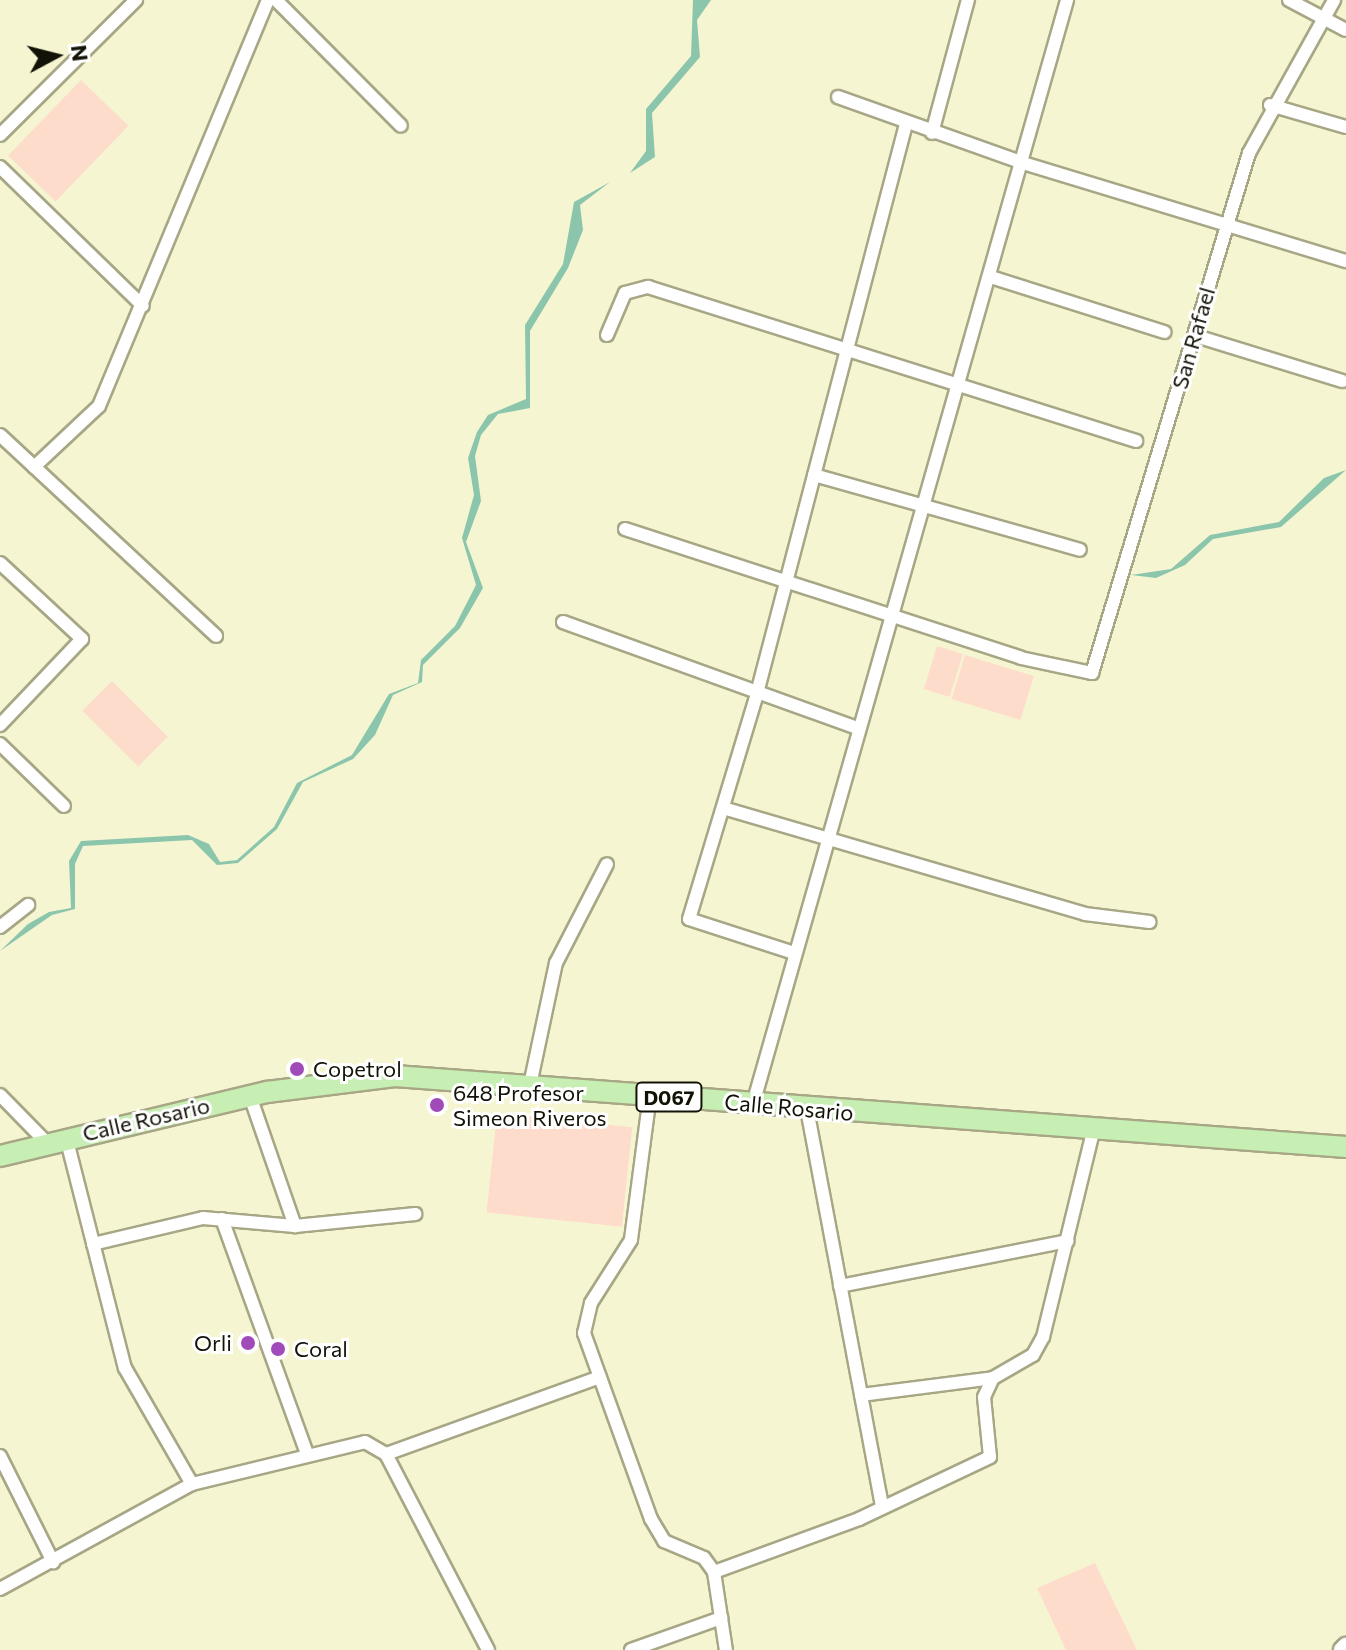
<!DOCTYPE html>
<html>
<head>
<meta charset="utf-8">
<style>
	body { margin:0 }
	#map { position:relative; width:1346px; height:1650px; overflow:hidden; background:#f6f5d2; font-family:Commissioner,sans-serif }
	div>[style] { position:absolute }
	.green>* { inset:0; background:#fedccc; transform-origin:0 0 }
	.water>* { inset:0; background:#8bc6ac }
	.roads { filter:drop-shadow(2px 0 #a7a685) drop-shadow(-2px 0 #a7a685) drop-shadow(0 2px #a7a685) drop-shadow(0 -2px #a7a685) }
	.minor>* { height:12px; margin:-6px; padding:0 6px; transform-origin:6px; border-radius:6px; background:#fff }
	.tertiary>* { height:16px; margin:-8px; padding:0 8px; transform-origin:8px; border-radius:8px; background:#fff }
	.primary>* { height:20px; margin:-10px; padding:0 10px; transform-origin:10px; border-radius:10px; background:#c8efb3 }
	.dots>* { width:22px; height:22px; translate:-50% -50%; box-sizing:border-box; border:4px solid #fff; border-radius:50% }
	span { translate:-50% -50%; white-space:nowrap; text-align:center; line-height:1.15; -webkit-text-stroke:6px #fff; paint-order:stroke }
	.shield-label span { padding:2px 6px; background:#fff; border:2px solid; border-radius:6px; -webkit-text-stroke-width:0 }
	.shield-label { font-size:20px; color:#121206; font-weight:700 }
	.street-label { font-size:22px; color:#121206 }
	.poi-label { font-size:22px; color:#121206 }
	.left { translate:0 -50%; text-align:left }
	.right { translate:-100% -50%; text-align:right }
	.north { position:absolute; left:16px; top:16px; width:80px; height:80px; -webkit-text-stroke:6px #fff; paint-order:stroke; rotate:83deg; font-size:22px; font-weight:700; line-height:32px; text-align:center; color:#121206 }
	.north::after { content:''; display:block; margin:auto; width:28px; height:36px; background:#121206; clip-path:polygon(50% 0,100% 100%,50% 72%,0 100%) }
</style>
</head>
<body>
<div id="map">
	<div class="green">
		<i style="left:81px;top:80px;width:66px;height:105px;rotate:44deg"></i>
		<i style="left:937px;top:646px;width:27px;height:45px;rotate:17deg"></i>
		<i style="left:965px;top:655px;width:72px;height:46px;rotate:17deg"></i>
		<i style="left:112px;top:681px;width:79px;height:42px;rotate:45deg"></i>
		<i style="left:497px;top:1113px;width:136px;height:100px;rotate:6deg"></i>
		<i style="clip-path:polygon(1095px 1563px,1137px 1650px,1066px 1650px,1037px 1588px)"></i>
	</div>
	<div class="water">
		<i style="clip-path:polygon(693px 0,711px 0,697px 20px,700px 57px,652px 113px,655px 157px,630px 173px,646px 151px,646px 109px,691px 56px)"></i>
		<i style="clip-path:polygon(610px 182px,580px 205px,583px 230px,568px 268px,530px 331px,530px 408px,498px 414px,481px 435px,475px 456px,481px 501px,466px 542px,483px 588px,460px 628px,423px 665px,422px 682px,393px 695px,375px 735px,353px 759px,303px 782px,277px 829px,238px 863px,217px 865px,192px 840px,83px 846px,75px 864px,75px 909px,52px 915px,0 951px,28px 924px,49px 912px,71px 908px,69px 861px,81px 841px,188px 835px,209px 844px,220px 862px,237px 860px,274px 827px,297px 783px,352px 755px,389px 694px,418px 683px,421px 660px,455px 626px,476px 585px,462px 538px,474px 495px,468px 458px,477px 432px,488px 415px,526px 399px,525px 325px,563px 264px,574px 202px)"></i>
		<i style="clip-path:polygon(1346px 470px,1281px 527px,1213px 539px,1185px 565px,1156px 578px,1131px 575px,1171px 569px,1210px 535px,1279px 522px,1324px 478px)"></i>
	</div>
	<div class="roads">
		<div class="minor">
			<i style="left:276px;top:0;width:177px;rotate:45.2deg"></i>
			<i style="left:1289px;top:0;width:64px;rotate:27.8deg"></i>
			<i style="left:838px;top:97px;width:196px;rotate:19.6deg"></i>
			<i style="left:1023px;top:163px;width:338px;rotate:16.9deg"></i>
			<i style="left:1270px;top:105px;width:79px;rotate:16.1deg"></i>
			<i style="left:932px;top:133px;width:138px;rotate:-74.9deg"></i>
			<i style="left:0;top:135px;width:192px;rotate:-44.8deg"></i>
			<i style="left:0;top:167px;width:199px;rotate:44.2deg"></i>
			<i style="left:991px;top:277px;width:182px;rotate:17.6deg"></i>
			<i style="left:607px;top:335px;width:46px;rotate:-66.8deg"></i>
			<i style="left:625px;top:293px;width:24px;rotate:-15deg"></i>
			<i style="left:648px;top:287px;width:512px;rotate:17.51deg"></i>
			<i style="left:1196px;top:336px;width:153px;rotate:17.1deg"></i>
			<i style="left:0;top:435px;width:295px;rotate:42.9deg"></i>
			<i style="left:34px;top:467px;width:89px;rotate:-43.2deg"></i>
			<i style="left:99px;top:406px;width:440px;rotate:-67.4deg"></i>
			<i style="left:814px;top:475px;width:276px;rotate:15.7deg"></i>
			<i style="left:625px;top:529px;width:416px;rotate:18deg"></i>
			<i style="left:1021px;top:658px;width:73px;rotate:11.9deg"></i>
			<i style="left:1092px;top:673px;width:543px;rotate:-73.2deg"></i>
			<i style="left:1249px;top:153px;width:175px;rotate:-60.9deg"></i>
			<i style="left:0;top:563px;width:112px;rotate:42.8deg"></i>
			<i style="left:82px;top:639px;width:119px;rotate:133.6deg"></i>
			<i style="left:563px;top:622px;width:313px;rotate:19.8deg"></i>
			<i style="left:0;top:744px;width:89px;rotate:44.1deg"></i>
			<i style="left:723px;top:808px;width:377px;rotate:16.3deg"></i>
			<i style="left:1085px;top:914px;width:65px;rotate:7deg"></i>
			<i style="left:0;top:927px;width:36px;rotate:-38deg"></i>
			<i style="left:791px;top:952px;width:107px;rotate:-162.1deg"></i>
			<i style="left:689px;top:919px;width:232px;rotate:-73.2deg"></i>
			<i style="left:756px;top:697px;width:592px;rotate:-75.33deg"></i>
			<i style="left:530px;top:1085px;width:125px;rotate:-78deg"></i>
			<i style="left:556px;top:963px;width:111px;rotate:-62.7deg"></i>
			<i style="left:0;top:1095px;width:64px;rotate:45.6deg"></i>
			<i style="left:650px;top:1095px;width:146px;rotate:97.5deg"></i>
			<i style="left:631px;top:1240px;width:75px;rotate:122.4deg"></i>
			<i style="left:591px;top:1303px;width:31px;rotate:103deg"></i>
			<i style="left:584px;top:1333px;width:198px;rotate:70.2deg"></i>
			<i style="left:651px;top:1519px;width:26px;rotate:59deg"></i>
			<i style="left:664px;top:1541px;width:43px;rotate:23deg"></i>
			<i style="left:704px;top:1558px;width:17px;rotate:54deg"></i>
			<i style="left:714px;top:1572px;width:79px;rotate:81.3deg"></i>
			<i style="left:250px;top:1096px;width:138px;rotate:70.9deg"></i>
			<i style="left:753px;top:1104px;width:1148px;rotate:-74.12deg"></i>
			<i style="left:807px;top:1109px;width:403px;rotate:79.3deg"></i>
			<i style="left:66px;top:1137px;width:238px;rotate:75.7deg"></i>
			<i style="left:125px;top:1368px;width:134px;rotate:60deg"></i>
			<i style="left:222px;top:1219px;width:250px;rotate:70.1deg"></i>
			<i style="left:93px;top:1244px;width:113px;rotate:-13.3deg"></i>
			<i style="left:203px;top:1218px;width:92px;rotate:5deg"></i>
			<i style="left:295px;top:1226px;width:121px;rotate:-5.7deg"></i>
			<i style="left:840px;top:1286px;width:232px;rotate:-11.2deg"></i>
			<i style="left:861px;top:1395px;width:133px;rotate:-7.3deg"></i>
			<i style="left:993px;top:1378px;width:46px;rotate:-29.9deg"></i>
			<i style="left:1033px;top:1355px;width:21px;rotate:-61deg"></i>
			<i style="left:1043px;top:1337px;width:211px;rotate:-76.3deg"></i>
			<i style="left:386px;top:1454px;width:227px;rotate:-19.8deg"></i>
			<i style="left:0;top:1456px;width:119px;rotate:63.4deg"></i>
			<i style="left:714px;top:1572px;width:154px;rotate:-20.1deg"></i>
			<i style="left:859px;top:1519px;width:145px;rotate:-25.3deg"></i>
			<i style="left:990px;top:1457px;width:60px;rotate:-95.7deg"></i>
			<i style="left:984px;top:1397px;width:21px;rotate:-65deg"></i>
			<i style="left:0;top:1589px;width:219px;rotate:-28.7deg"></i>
			<i style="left:192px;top:1484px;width:178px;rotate:-13.6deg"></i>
			<i style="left:365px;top:1442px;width:24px;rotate:30deg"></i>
			<i style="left:386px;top:1454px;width:221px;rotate:62.5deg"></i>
			<i style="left:631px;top:1650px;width:96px;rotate:-19.6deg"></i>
		</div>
		<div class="tertiary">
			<i style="left:1342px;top:1650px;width:6px;rotate:-45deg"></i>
		</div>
		<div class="primary">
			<i style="left:0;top:1156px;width:275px;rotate:-13.5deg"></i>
			<i style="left:267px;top:1092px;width:129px;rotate:-7.1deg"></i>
			<i style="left:395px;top:1076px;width:954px;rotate:4.27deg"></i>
		</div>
	</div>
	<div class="dots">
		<i style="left:297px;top:1069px;background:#a04bb9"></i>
		<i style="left:437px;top:1105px;background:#a04bb9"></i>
		<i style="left:248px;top:1343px;background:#a04bb9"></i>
		<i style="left:278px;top:1349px;background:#a04bb9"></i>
	</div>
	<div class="shield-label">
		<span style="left:669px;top:1097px">D067</span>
	</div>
	<div class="street-label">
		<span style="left:1193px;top:338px;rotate:-74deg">San Rafael</span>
		<span style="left:789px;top:1107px;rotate:5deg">Calle Rosario</span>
		<span style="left:146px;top:1119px;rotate:-13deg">Calle Rosario</span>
	</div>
	<div class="poi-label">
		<span class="left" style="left:313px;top:1069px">Copetrol</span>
		<span class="left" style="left:453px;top:1105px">648 Profesor<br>Simeon Riveros</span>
		<span class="right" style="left:232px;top:1343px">Orli</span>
		<span class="left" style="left:294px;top:1349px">Coral</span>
	</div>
	<div class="north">N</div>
</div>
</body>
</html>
